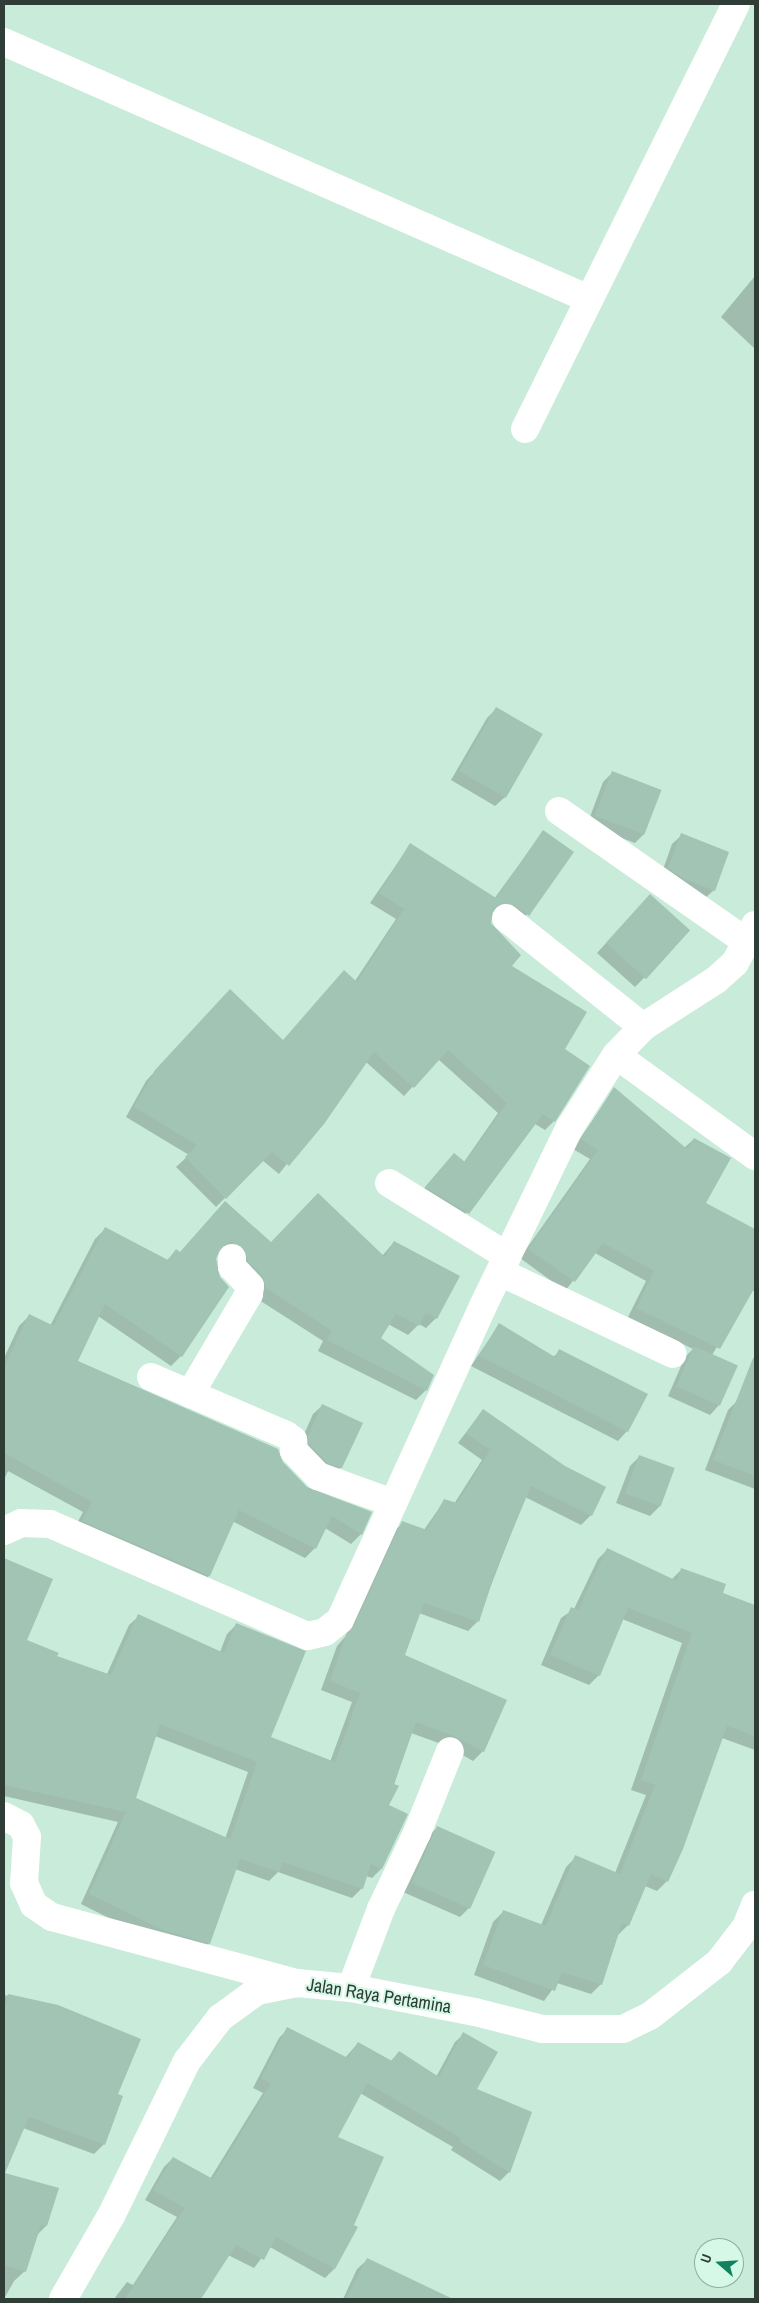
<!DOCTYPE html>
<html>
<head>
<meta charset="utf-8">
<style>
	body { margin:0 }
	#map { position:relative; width:759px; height:2303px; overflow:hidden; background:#c8ebda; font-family:"Archivo Narrow",sans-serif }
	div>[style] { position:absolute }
	.shadow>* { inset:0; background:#0003 }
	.building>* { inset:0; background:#a2c4b4; transform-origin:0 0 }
	.minor>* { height:28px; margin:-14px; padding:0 14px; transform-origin:14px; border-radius:14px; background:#fff }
	.primary>* { height:28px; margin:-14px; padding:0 14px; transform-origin:14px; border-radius:14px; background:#fff }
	span { translate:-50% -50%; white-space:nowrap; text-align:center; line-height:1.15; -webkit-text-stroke:4px #d5f8e7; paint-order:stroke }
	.street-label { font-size:18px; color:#2f3d36 }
	.frame { position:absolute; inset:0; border:5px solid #2f3d36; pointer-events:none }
	.north { position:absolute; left:694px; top:2238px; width:50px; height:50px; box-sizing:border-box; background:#d5f8e7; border:1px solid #93ada0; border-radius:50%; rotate:289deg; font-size:14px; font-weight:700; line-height:20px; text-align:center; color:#2f3d36 }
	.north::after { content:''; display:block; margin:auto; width:18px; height:22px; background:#11815e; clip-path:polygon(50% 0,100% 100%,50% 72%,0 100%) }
</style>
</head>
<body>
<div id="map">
	<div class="shadow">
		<i style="clip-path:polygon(755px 276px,755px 349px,721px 317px)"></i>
		<i style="clip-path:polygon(497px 708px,541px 735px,505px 797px,495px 806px,451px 780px,487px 718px)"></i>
		<i style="clip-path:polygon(612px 773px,644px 834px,635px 843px,587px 825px,603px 782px)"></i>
		<i style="clip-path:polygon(543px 832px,572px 852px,519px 925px,506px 914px,492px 912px,490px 924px,511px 966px,563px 1049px,554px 1121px,545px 1130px,535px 1124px,459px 1222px,417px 1197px,445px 1164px,464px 1162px,498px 1113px,438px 1059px,404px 1096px,366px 1062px,279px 1174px,262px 1160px,216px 1207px,176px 1167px,189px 1155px,126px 1117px,146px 1081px,221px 1000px,283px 1041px,355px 981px,396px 919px,370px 903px,410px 845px,494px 899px)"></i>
		<i style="clip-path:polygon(682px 835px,714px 890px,704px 899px,660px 878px,672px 844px)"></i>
		<i style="clip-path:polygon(641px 905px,644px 978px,635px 987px,597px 953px)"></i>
		<i style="clip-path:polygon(614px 1089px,684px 1148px,694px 1139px,704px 1204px,755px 1230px,755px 1292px,752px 1290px,712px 1355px,719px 1405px,710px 1415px,668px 1396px,685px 1357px,693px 1349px,628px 1317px,646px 1281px,595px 1253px,565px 1291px,520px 1258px,590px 1159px,573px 1149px)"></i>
		<i style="clip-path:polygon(225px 1202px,271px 1244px,382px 1256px,394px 1242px,436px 1318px,426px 1328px,419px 1324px,408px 1335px,388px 1324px,380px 1338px,426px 1390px,416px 1400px,318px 1351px,323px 1341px,256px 1298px,222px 1252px,218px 1253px,181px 1356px,171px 1366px,98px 1316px,77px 1362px,282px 1462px,306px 1488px,361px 1534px,351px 1544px,325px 1528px,315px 1548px,305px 1558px,232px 1521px,209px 1576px,199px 1585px,73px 1531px,83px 1512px,8px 1471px,4px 1480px,4px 1358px,19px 1326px,29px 1316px,50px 1326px,95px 1239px,105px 1229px,166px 1261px,177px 1250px,180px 1253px)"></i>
		<i style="clip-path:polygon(499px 1325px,553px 1357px,560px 1351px,627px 1431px,618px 1441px,471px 1366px)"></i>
		<i style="clip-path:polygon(737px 1401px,755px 1408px,755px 1489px,705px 1470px,728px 1410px)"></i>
		<i style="clip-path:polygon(323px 1405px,341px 1467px,331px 1477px,299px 1446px,313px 1414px)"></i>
		<i style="clip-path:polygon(evenodd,483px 1410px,591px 1515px,581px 1525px,525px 1497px,477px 1622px,468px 1631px,419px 1613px,403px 1655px,505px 1701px,483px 1751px,473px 1761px,447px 1746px,411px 1733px,387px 1806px,381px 1869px,372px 1878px,366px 1876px,362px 1888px,352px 1898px,278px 1872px,269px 1881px,235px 1869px,209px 1943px,200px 1952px,153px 1940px,81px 1904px,118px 1822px,4px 1796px,4px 1560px,52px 1580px,26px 1641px,56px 1657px,107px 1674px,129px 1625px,139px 1616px,220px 1652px,227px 1634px,236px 1625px,270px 1738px,330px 1762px,352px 1702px,321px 1690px,337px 1646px,345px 1637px,393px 1532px,403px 1523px,424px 1530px,444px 1501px,454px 1504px,482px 1460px,458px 1443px,483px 1410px,155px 1736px,248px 1772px,225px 1839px,135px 1798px,155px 1736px)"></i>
		<i style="clip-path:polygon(639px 1457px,673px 1469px,659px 1507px,650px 1516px,616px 1503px,630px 1466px)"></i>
		<i style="clip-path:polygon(608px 1549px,671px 1580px,682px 1569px,722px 1593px,755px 1607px,755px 1750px,722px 1738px,667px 1881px,657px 1891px,645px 1886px,628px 1925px,618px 1935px,601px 1984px,591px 1994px,557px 1983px,544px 2001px,474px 1975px,493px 1922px,503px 1912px,541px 1925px,566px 1867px,576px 1857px,615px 1873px,646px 1795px,631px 1790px,682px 1643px,622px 1619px,599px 1675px,589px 1685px,541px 1665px,561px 1618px,574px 1609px,598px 1559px)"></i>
		<i style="clip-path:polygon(437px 1828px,493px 1853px,469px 1908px,460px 1917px,403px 1892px,427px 1837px)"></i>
		<i style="clip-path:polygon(4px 1995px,58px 2006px,116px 2095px,104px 2144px,94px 2154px,23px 2128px,4px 2174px,57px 2189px,46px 2226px,37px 2235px,25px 2271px,14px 2281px,4px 2299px)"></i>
		<i style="clip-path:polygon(288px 2029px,345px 2058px,358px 2043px,390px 2062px,399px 2052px,436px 2077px,455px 2042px,464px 2034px,475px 2090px,509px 2172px,500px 2181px,451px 2150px,453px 2147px,360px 2093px,336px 2137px,353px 2226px,356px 2228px,334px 2269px,325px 2278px,270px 2247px,254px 2268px,228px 2255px,189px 2282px,181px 2299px,114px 2299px,127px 2282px,133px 2285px,177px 2217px,145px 2200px,164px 2167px,173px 2158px,210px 2179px,263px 2093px,253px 2088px,279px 2038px)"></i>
		<i style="clip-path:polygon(367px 2260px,451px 2299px,343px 2299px,357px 2269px)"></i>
	</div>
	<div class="building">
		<i style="left:496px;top:707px;width:54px;height:74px;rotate:30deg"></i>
		<i style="left:612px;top:771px;width:53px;height:48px;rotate:21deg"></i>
		<i style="clip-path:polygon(543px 830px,574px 852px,529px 916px,515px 906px,501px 903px,494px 909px,491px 923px,521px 955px,512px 966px,587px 1012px,565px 1049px,590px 1066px,555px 1122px,543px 1114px,469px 1214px,425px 1187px,454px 1153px,465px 1162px,507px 1103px,448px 1050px,414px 1088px,374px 1052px,324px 1124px,289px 1166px,272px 1152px,226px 1199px,185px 1157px,197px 1145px,134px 1107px,155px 1070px,230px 989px,283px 1040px,344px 970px,357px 982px,404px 909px,379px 893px,410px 843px,496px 898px)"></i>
		<i style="clip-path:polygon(681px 833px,729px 852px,715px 891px,684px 879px,668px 868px)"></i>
		<i style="left:650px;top:894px;width:54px;height:66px;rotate:42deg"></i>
		<i style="clip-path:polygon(614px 1087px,687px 1149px,694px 1138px,731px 1158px,706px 1203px,755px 1229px,755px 1287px,720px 1349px,636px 1308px,654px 1271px,603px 1243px,575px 1282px,528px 1249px,598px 1150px,581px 1139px)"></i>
		<i style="clip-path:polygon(318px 1193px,385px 1257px,394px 1241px,460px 1276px,437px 1319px,426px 1313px,419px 1326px,396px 1314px,381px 1338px,434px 1375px,427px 1391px,327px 1340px,332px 1331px,266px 1288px,262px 1276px,248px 1261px,245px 1250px,232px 1242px,224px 1245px,216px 1258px,220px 1277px,229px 1287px,182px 1357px,105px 1304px,78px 1361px,278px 1449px,283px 1462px,307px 1487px,372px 1512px,362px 1535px,332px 1516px,316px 1549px,239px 1510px,210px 1576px,82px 1521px,92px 1502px,4px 1453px,4px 1367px,29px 1314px,54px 1326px,105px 1227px,168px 1260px,176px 1249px,180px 1252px,225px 1201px,271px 1242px)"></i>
		<i style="clip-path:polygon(499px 1323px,555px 1357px,559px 1349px,648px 1394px,628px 1432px,479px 1356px)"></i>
		<i style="left:694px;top:1346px;width:48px;height:44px;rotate:24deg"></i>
		<i style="clip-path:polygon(753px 1358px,755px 1358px,755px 1476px,713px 1460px)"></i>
		<i style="clip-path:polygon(322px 1404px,363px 1423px,342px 1468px,327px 1463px,309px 1444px,308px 1436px)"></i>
		<i style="clip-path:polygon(evenodd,483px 1409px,565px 1466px,606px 1487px,592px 1516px,531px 1486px,496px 1570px,479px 1622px,424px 1603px,405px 1655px,507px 1700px,484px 1752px,456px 1737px,416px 1722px,394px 1784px,399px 1786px,389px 1805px,408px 1814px,382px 1869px,371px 1864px,363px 1889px,283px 1862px,279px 1872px,240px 1859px,210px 1944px,163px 1930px,89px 1894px,126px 1812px,4px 1785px,4px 1558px,53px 1579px,27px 1640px,59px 1653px,57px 1656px,111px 1675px,138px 1614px,224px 1653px,236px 1623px,306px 1651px,271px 1737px,335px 1762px,360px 1693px,330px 1681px,346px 1635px,354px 1626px,402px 1521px,427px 1530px,444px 1499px,457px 1503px,490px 1450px,466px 1433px,483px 1409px,160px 1724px,257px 1762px,230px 1839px,136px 1798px,160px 1724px)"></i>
		<i style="left:639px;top:1455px;width:38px;height:41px;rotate:20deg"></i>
		<i style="clip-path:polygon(607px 1548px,677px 1581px,681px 1568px,726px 1584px,723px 1593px,755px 1605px,755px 1736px,727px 1726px,683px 1849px,668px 1882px,651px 1874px,629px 1926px,622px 1923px,602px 1985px,562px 1972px,555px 1991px,483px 1965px,503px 1910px,546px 1926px,575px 1855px,620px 1874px,655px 1785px,641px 1780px,692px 1633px,628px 1608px,600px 1676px,550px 1655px,571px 1607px,578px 1610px)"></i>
		<i style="left:437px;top:1826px;width:64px;height:62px;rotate:24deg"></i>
		<i style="clip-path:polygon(8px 1994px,58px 2005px,141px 2039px,118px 2094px,123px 2096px,105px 2145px,29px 2117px,5px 2173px,59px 2188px,47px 2226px,41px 2225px,26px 2272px,4px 2265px,4px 2014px)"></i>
		<i style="clip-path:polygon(287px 2027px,348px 2058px,358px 2042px,392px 2061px,399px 2051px,439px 2077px,463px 2032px,498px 2052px,477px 2089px,532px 2112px,510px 2173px,459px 2141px,461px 2138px,367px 2083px,338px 2137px,384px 2157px,354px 2225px,358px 2227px,335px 2269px,276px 2237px,264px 2260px,236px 2245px,201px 2299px,125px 2299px,185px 2208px,153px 2190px,173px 2157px,213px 2179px,271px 2083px,261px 2078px)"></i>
		<i style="clip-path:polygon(367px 2258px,453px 2299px,346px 2299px)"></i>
	</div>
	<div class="minor">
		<i style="left:4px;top:42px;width:639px;rotate:23.72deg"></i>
		<i style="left:525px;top:429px;width:474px;rotate:-63.6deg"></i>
		<i style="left:559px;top:811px;width:229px;rotate:34.9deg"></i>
		<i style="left:506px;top:918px;width:175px;rotate:38.5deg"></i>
		<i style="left:616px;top:1055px;width:172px;rotate:36deg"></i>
		<i style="left:389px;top:1183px;width:139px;rotate:31.7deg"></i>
		<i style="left:500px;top:1272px;width:191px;rotate:25.4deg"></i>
		<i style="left:151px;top:1377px;width:147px;rotate:23.2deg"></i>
		<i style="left:286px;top:1435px;width:9px;rotate:36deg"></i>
		<i style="left:293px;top:1440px;width:11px;rotate:85deg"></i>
		<i style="left:294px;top:1451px;width:35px;rotate:46deg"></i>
		<i style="left:318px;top:1476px;width:80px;rotate:19.8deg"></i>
		<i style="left:190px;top:1394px;width:116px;rotate:-59.5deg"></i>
		<i style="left:249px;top:1294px;width:8px;rotate:-83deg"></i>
		<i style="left:250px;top:1286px;width:26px;rotate:-133deg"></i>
		<i style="left:232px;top:1267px;width:9px;rotate:-90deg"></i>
		<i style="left:4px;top:1531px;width:19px;rotate:-25deg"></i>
		<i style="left:21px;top:1523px;width:29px;rotate:2deg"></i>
		<i style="left:50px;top:1524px;width:281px;rotate:23.5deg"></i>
		<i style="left:308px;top:1636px;width:17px;rotate:-13deg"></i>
		<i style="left:325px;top:1632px;width:19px;rotate:-39deg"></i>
		<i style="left:340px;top:1620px;width:345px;rotate:-65.5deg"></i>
		<i style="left:483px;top:1306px;width:199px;rotate:-64.1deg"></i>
		<i style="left:570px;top:1127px;width:85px;rotate:-57.4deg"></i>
		<i style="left:616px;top:1055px;width:39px;rotate:-46deg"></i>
		<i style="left:643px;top:1027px;width:87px;rotate:-32.8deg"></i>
		<i style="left:716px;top:980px;width:25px;rotate:-42deg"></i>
		<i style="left:735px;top:963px;width:43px;rotate:-62.2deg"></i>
		<i style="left:4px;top:1816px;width:19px;rotate:28deg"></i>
		<i style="left:21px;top:1825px;width:13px;rotate:63deg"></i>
		<i style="left:27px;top:1837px;width:46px;rotate:93.7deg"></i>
		<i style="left:24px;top:1883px;width:24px;rotate:66deg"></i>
		<i style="left:34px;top:1905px;width:22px;rotate:34deg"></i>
		<i style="left:52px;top:1917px;width:254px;rotate:15.1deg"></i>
		<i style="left:351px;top:1988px;width:85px;rotate:-69.2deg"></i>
		<i style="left:381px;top:1909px;width:84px;rotate:-64.7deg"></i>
		<i style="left:417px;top:1833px;width:88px;rotate:-68.1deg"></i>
	</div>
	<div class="primary">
		<i style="left:63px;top:2299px;width:96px;rotate:-60deg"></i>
		<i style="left:111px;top:2216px;width:173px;rotate:-63.9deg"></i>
		<i style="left:187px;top:2061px;width:54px;rotate:-52.5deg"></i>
		<i style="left:220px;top:2018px;width:46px;rotate:-36.1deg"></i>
		<i style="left:257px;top:1991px;width:41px;rotate:-11.3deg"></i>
		<i style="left:297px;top:1983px;width:54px;rotate:5.3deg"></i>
		<i style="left:351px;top:1988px;width:126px;rotate:11deg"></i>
		<i style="left:475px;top:2012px;width:69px;rotate:14.2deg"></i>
		<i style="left:542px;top:2029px;width:81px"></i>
		<i style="left:623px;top:2029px;width:30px;rotate:-26deg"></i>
		<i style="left:650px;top:2016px;width:88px;rotate:-38deg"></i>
		<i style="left:719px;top:1962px;width:44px;rotate:-52.4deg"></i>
		<i style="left:746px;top:1927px;width:24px;rotate:-68deg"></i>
	</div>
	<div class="street-label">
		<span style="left:379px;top:1996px;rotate:9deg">Jalan Raya Pertamina</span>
	</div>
	<div class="frame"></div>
	<div class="north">U</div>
</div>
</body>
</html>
